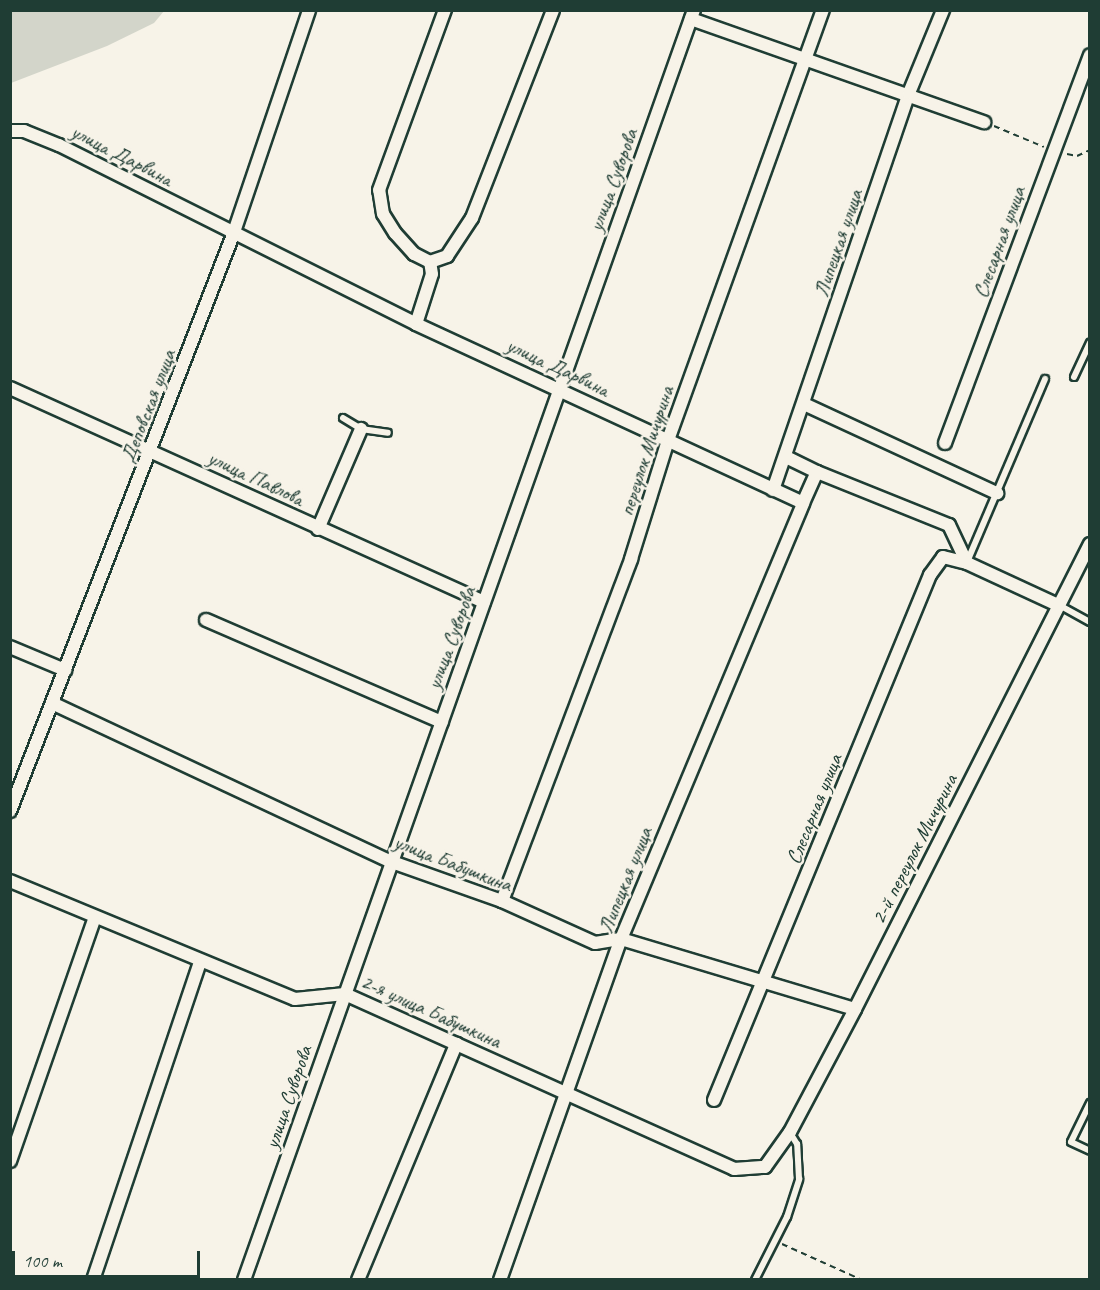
<!DOCTYPE html>
<html>
<head>
<meta charset="utf-8">
<style>
	body { margin:0 }
	#map { position:relative; width:1100px; height:1290px; overflow:hidden; background:#f7f3e8; font-family:Caveat,sans-serif }
	div>[style] { position:absolute }
	.green>* { inset:0; background:#d3d5ca }
	.path>* { height:2px; margin-top:-1px; transform-origin:0; background:repeating-linear-gradient(90deg,#1f3d34 0 6px,transparent 0 10.5px) }
	.roads { filter:drop-shadow(2px 0 #1f3d34) drop-shadow(-2px 0 #1f3d34) drop-shadow(0 2px #1f3d34) drop-shadow(0 -2px #1f3d34) }
	.lane>* { height:6px; margin:-3px; padding:0 3px; transform-origin:3px; border-radius:3px; background:#f7f3e8 }
	.street>* { height:12px; margin:-6px; padding:0 6px; transform-origin:6px; border-radius:6px; background:#f7f3e8 }
	span { translate:-50% -50%; white-space:nowrap; text-align:center; line-height:1.15; -webkit-text-stroke:5px #f7f3e8; paint-order:stroke }
	.street-label { font-size:21px; color:#1f3d34 }
	.frame { position:absolute; inset:0; border:12px solid #1f3d34; pointer-events:none }
	.scale { position:absolute; left:12px; top:1251px; width:188px; height:27px; box-sizing:border-box; border:3px solid #1f3d34; border-top:0; padding-left:8px; font-size:18px; line-height:21px; white-space:nowrap; color:#1f3d34; -webkit-text-stroke:4px #f7f3e8; paint-order:stroke }
</style>
</head>
<body>
<div id="map">
	<div class="green">
		<i style="clip-path:polygon(11px 10px,164px 10px,164px 11px,154px 23px,107px 46px,11px 83px)"></i>
	</div>
	<div class="path">
		<i style="left:994px;top:126px;width:54px;rotate:22.8deg"></i>
		<i style="left:1067px;top:154px;width:10px;rotate:11deg"></i>
		<i style="left:1077px;top:156px;width:14px;rotate:-25deg"></i>
		<i style="left:782px;top:1244px;width:88px;rotate:24.2deg"></i>
	</div>
	<div class="roads">
		<div class="lane">
			<i style="left:1074px;top:377px;width:38px;rotate:-65deg"></i>
			<i style="left:343px;top:418px;width:21px;rotate:31deg"></i>
			<i style="left:361px;top:429px;width:27px;rotate:8deg"></i>
			<i style="left:967px;top:562px;width:199px;rotate:-66.9deg"></i>
			<i style="left:1059px;top:605px;width:35px;rotate:29deg"></i>
			<i style="left:1090px;top:1103px;width:43px;rotate:116deg"></i>
			<i style="left:1071px;top:1142px;width:21px;rotate:25deg"></i>
			<i style="left:755px;top:1280px;width:71px;rotate:-63.1deg"></i>
			<i style="left:787px;top:1217px;width:40px;rotate:-72deg"></i>
			<i style="left:799px;top:1179px;width:35px;rotate:-93deg"></i>
			<i style="left:797px;top:1144px;width:13px;rotate:-122deg"></i>
		</div>
		<div class="street">
			<i style="left:691px;top:19px;width:311px;rotate:19.4deg"></i>
			<i style="left:10px;top:131px;width:14px"></i>
			<i style="left:24px;top:131px;width:38px;rotate:22deg"></i>
			<i style="left:59px;top:145px;width:399px;rotate:26.6deg"></i>
			<i style="left:416px;top:324px;width:426px;rotate:24.8deg"></i>
			<i style="left:803px;top:503px;width:34px;rotate:-66deg"></i>
			<i style="left:817px;top:472px;width:142px;rotate:21.9deg"></i>
			<i style="left:949px;top:525px;width:42px;rotate:64.7deg"></i>
			<i style="left:967px;top:563px;width:100px;rotate:24.8deg"></i>
			<i style="left:430px;top:262px;width:18px;rotate:-153deg"></i>
			<i style="left:414px;top:254px;width:28px;rotate:-132deg"></i>
			<i style="left:395px;top:233px;width:22px;rotate:-122deg"></i>
			<i style="left:383px;top:214px;width:24px;rotate:-99deg"></i>
			<i style="left:379px;top:190px;width:192px;rotate:-69.9deg"></i>
			<i style="left:416px;top:324px;width:52px;rotate:-72.3deg"></i>
			<i style="left:432px;top:274px;width:12px;rotate:-99deg"></i>
			<i style="left:430px;top:262px;width:18px;rotate:-19deg"></i>
			<i style="left:447px;top:256px;width:45px;rotate:-56.7deg"></i>
			<i style="left:472px;top:218px;width:223px;rotate:-68.7deg"></i>
			<i style="left:10px;top:388px;width:520px;rotate:24.3deg"></i>
			<i style="left:804px;top:404px;width:213px;rotate:24.8deg"></i>
			<i style="left:945px;top:443px;width:414px;rotate:-69.5deg"></i>
			<i style="left:786px;top:457px;width:34px;rotate:26deg"></i>
			<i style="left:773px;top:490px;width:420px;rotate:-71.1deg"></i>
			<i style="left:909px;top:93px;width:90px;rotate:-67.7deg"></i>
			<i style="left:318px;top:529px;width:109px;rotate:-66.7deg"></i>
			<i style="left:206px;top:620px;width:257px;rotate:23.4deg"></i>
			<i style="left:10px;top:647px;width:60px;rotate:22.7deg"></i>
			<i style="left:52px;top:703px;width:375px;rotate:25.1deg"></i>
			<i style="left:392px;top:862px;width:117px;rotate:19.5deg"></i>
			<i style="left:502px;top:901px;width:102px;rotate:24.3deg"></i>
			<i style="left:595px;top:943px;width:26px;rotate:-9deg"></i>
			<i style="left:621px;top:939px;width:244px;rotate:16.7deg"></i>
			<i style="left:10px;top:811px;width:618px;rotate:-68.84deg"></i>
			<i style="left:233px;top:235px;width:237px;rotate:-71.3deg"></i>
			<i style="left:10px;top:881px;width:308px;rotate:22.5deg"></i>
			<i style="left:295px;top:999px;width:50px;rotate:-5.7deg"></i>
			<i style="left:345px;top:994px;width:427px;rotate:24.2deg"></i>
			<i style="left:734px;top:1169px;width:31px;rotate:-4deg"></i>
			<i style="left:765px;top:1167px;width:43px;rotate:-54.5deg"></i>
			<i style="left:790px;top:1132px;width:139px;rotate:-62.1deg"></i>
			<i style="left:855px;top:1009px;width:521px;rotate:-63.19deg"></i>
			<i style="left:502px;top:901px;width:366px;rotate:-69.3deg"></i>
			<i style="left:631px;top:559px;width:125px;rotate:-72.7deg"></i>
			<i style="left:668px;top:440px;width:457px;rotate:-70.2deg"></i>
			<i style="left:714px;top:1100px;width:568px;rotate:-67.64deg"></i>
			<i style="left:930px;top:575px;width:22px;rotate:-54deg"></i>
			<i style="left:943px;top:557px;width:25px;rotate:14deg"></i>
			<i style="left:10px;top:1161px;width:258px;rotate:-70.8deg"></i>
			<i style="left:93px;top:1280px;width:336px;rotate:-71.4deg"></i>
			<i style="left:244px;top:1280px;width:1347px;rotate:-70.49deg"></i>
			<i style="left:358px;top:1280px;width:256px;rotate:-67.4deg"></i>
			<i style="left:500px;top:1280px;width:362px;rotate:-70.5deg"></i>
			<i style="left:621px;top:939px;width:472px;rotate:-67.3deg"></i>
		</div>
	</div>
	<div class="street-label">
		<span style="left:122px;top:155px;rotate:27deg">улица Дарвина</span>
		<span style="left:613px;top:180px;rotate:-70deg">улица Суворова</span>
		<span style="left:999px;top:242px;rotate:-70deg">Слесарная улица</span>
		<span style="left:838px;top:243px;rotate:-71deg">Липецкая улица</span>
		<span style="left:558px;top:367px;rotate:25deg">улица Дарвина</span>
		<span style="left:148px;top:406px;rotate:-69deg">Деповская улица</span>
		<span style="left:646px;top:451px;rotate:-72deg">переулок Мичурина</span>
		<span style="left:256px;top:478px;rotate:25deg">улица Павлова</span>
		<span style="left:451px;top:638px;rotate:-70deg">улица Суворова</span>
		<span style="left:814px;top:809px;rotate:-68deg">Слесарная улица</span>
		<span style="left:914px;top:849px;rotate:-63deg">2-й переулок Мичурина</span>
		<span style="left:453px;top:863px;rotate:21deg">улица Бабушкина</span>
		<span style="left:625px;top:880px;rotate:-68deg">Липецкая улица</span>
		<span style="left:431px;top:1011px;rotate:24deg">2-я улица Бабушкина</span>
		<span style="left:288px;top:1097px;rotate:-71deg">улица Суворова</span>
	</div>
	<div class="frame"></div>
	<div class="scale">100 m</div>
</div>
</body>
</html>
